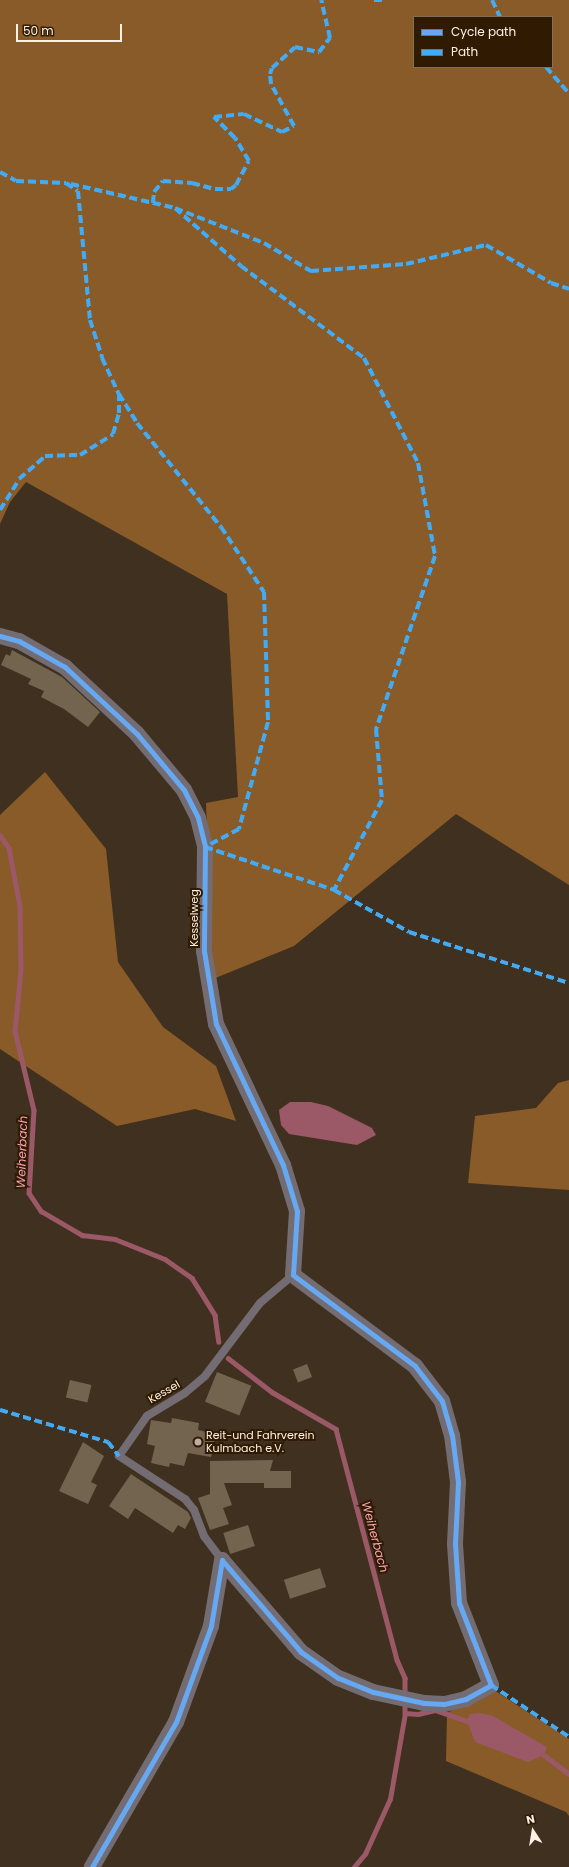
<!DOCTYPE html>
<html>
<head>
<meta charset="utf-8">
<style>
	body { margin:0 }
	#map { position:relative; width:569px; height:1867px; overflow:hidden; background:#40301f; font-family:Poppins,sans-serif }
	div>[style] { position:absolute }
	.forest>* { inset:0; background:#895b29 }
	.water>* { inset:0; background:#9b5866 }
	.stream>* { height:4.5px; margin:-2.25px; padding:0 2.25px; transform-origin:2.25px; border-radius:2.25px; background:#9b5866 }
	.building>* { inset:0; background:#72644e; transform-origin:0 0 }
	.lane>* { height:8px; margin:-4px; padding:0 4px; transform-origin:4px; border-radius:4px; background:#736c72 }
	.street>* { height:16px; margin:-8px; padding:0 8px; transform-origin:8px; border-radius:8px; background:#736c72 }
	.quiet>* { height:4px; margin-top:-2px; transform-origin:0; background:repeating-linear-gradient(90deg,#42abf6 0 8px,transparent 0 12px) }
	.cycleway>* { height:5px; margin:-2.5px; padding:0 2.5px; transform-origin:2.5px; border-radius:2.5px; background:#66a8f1 }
	.dots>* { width:11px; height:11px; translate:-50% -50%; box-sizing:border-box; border:2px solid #301a02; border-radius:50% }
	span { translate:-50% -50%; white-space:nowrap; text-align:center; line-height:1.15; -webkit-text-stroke:4px #301a02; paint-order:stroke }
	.street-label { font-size:11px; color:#fdf1e5 }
	.poi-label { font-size:11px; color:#fdf1e5 }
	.left { translate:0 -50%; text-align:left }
	.water-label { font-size:12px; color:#f6a3b5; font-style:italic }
	.legend { position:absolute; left:413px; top:16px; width:140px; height:52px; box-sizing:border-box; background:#301a02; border:1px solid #82705d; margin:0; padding:5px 7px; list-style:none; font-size:12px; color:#fdf1e5 }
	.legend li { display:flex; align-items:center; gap:8px; height:20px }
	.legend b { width:20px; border:1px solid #82705d }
	.north { position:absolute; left:513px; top:1811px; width:40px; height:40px; -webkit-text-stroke:3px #301a02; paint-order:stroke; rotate:348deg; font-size:11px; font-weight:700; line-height:16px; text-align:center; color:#fdf1e5 }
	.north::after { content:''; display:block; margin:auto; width:14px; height:18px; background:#fdf1e5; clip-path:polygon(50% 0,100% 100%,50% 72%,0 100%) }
	.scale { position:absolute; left:16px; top:24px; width:106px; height:18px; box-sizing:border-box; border:2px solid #fdf1e5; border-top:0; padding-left:5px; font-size:12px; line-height:14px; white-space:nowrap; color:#fdf1e5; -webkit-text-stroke:3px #301a02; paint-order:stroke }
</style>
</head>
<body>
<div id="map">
	<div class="forest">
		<i style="clip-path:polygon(evenodd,0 0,569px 0,569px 885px,456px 814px,294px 946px,213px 979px,206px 803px,238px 797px,227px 594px,26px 482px,10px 502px,0 524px,0 0,414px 17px,552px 17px,552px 67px,414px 67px,414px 17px)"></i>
		<i style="clip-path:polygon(45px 772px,106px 849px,118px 962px,163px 1027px,216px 1066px,236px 1121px,195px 1109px,117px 1126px,0 1049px,0 815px)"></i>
		<i style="clip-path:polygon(569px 1080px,569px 1190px,468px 1183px,475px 1116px,536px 1108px,558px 1083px)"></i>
		<i style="clip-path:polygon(494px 1690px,569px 1739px,569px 1816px,566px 1812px,446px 1761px,447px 1713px)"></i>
	</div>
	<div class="water">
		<i style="clip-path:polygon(290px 1102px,311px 1102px,328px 1106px,372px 1128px,376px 1135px,357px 1145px,289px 1134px,281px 1125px,279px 1110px)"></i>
		<i style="clip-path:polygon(479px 1713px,491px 1715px,547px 1747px,544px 1755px,528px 1762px,475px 1742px,467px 1721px,470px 1714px)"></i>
	</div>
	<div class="stream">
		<i style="left:0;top:835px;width:16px;rotate:55deg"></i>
		<i style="left:9px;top:848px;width:59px;rotate:79.3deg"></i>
		<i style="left:20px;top:906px;width:64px;rotate:89.1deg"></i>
		<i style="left:21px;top:970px;width:61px;rotate:95.6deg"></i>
		<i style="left:15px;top:1031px;width:81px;rotate:76.5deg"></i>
		<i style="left:34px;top:1110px;width:83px;rotate:93.4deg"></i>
		<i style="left:29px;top:1193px;width:22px;rotate:56deg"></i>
		<i style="left:41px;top:1211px;width:48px;rotate:30.3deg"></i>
		<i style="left:82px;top:1235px;width:33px;rotate:7deg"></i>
		<i style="left:115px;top:1239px;width:54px;rotate:21.8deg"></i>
		<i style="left:165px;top:1259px;width:33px;rotate:35deg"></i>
		<i style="left:192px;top:1278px;width:44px;rotate:58.1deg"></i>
		<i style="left:215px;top:1315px;width:27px;rotate:82deg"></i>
		<i style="left:228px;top:1358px;width:56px;rotate:37.7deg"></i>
		<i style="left:272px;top:1392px;width:74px;rotate:30deg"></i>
		<i style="left:336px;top:1429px;width:239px;rotate:75.2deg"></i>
		<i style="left:397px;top:1660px;width:20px;rotate:66deg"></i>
		<i style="left:405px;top:1678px;width:35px;rotate:90deg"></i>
		<i style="left:405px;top:1713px;width:13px;rotate:4deg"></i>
		<i style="left:418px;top:1714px;width:17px;rotate:-13deg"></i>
		<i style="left:435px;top:1710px;width:34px;rotate:19deg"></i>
		<i style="left:544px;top:1755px;width:31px;rotate:37deg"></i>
		<i style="left:354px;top:1867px;width:17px;rotate:-50deg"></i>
		<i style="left:365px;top:1854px;width:60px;rotate:-65.6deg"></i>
		<i style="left:390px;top:1799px;width:87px;rotate:-80.1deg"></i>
	</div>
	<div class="building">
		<i style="clip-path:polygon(12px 650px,62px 677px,100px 712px,88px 727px,64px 709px,41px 697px,44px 691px,28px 684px,31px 679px,1px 665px,6px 654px,10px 656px)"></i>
		<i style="left:307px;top:1364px;width:14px;height:15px;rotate:69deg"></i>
		<i style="left:217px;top:1372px;width:37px;height:32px;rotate:22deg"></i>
		<i style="left:70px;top:1380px;width:22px;height:18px;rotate:13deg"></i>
		<i style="clip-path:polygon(172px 1418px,199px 1423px,198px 1430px,216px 1434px,211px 1457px,188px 1453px,184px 1466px,170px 1463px,169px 1467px,151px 1463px,155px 1446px,147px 1444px,151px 1420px,171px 1423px)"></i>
		<i style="clip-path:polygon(83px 1442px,104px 1456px,91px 1482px,97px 1485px,88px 1504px,59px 1491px)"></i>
		<i style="clip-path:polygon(273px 1460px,270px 1471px,291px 1471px,291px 1488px,264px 1488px,264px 1483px,224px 1483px,232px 1505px,223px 1508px,229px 1524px,210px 1530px,198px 1498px,210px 1494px,210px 1461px)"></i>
		<i style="clip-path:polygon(131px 1474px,188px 1512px,191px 1518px,185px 1529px,178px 1525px,173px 1533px,135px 1508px,128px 1519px,109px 1506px)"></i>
		<i style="left:248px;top:1525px;width:22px;height:26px;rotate:72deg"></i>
		<i style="left:320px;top:1568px;width:20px;height:38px;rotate:72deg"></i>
	</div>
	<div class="lane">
		<i style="left:222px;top:1560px;width:30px;rotate:-127deg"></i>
		<i style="left:204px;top:1536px;width:28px;rotate:-111deg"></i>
		<i style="left:194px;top:1510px;width:14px;rotate:-129deg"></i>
		<i style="left:185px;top:1499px;width:79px;rotate:-146.9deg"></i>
		<i style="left:119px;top:1456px;width:49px;rotate:-55deg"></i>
		<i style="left:147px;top:1416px;width:44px;rotate:-31.2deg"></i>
		<i style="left:185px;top:1393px;width:26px;rotate:-40deg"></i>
		<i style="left:205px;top:1376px;width:91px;rotate:-53deg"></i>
		<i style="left:260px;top:1303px;width:43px;rotate:-40.3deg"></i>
	</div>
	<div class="street">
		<i style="left:0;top:636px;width:20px;rotate:15deg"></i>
		<i style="left:19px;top:641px;width:53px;rotate:29.5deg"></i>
		<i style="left:65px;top:667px;width:98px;rotate:42.9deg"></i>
		<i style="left:137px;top:734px;width:73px;rotate:50deg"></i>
		<i style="left:184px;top:790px;width:31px;rotate:63deg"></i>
		<i style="left:198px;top:818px;width:30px;rotate:76deg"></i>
		<i style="left:205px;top:847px;width:104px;rotate:90.6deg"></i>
		<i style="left:204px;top:951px;width:74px;rotate:80.7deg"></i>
		<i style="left:216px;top:1024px;width:156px;rotate:64.6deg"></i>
		<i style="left:283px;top:1165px;width:48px;rotate:73.1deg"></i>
		<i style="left:297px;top:1211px;width:64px;rotate:93.6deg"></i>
		<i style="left:293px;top:1275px;width:152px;rotate:36.7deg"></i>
		<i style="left:415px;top:1366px;width:44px;rotate:52.4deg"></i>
		<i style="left:442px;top:1401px;width:35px;rotate:74deg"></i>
		<i style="left:452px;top:1435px;width:47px;rotate:82.7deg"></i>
		<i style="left:458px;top:1482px;width:62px;rotate:92.8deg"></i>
		<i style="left:455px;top:1544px;width:59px;rotate:86.1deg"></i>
		<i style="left:459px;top:1603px;width:88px;rotate:68.7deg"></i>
		<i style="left:491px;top:1685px;width:29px;rotate:151deg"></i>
		<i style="left:466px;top:1699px;width:23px;rotate:167deg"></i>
		<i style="left:444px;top:1704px;width:20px;rotate:-177deg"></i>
		<i style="left:424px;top:1703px;width:52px;rotate:-167.8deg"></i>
		<i style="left:373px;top:1692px;width:38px;rotate:-158deg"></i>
		<i style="left:338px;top:1678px;width:45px;rotate:-144.9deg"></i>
		<i style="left:301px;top:1652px;width:121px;rotate:-130.7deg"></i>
		<i style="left:222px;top:1560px;width:67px;rotate:99.5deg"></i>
		<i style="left:211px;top:1626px;width:102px;rotate:110deg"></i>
		<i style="left:176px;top:1722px;width:168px;rotate:120.1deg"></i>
	</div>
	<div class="quiet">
		<i style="left:374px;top:0;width:12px"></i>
		<i style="left:492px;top:0;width:19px;rotate:65deg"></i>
		<i style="left:546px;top:67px;width:35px;rotate:49deg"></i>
		<i style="left:0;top:172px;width:18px;rotate:29deg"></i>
		<i style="left:16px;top:181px;width:50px;rotate:2.3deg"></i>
		<i style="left:66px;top:183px;width:14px;rotate:34deg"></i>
		<i style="left:78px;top:191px;width:130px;rotate:84.7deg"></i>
		<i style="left:90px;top:320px;width:40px;rotate:72deg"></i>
		<i style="left:102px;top:358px;width:40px;rotate:65deg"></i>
		<i style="left:119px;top:394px;width:34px;rotate:58deg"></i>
		<i style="left:137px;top:423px;width:134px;rotate:51.1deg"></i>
		<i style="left:221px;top:527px;width:78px;rotate:56.5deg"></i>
		<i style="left:264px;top:592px;width:130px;rotate:88.2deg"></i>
		<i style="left:268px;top:722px;width:111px;rotate:105.2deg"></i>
		<i style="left:239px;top:829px;width:38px;rotate:152deg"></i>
		<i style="left:71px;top:184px;width:107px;rotate:13deg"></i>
		<i style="left:175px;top:208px;width:96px;rotate:21.5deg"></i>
		<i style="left:264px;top:243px;width:55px;rotate:30.8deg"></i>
		<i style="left:311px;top:271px;width:95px;rotate:-4.2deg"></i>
		<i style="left:406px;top:264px;width:82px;rotate:-13.4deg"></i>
		<i style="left:486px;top:245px;width:75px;rotate:30.3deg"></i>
		<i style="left:551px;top:283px;width:19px;rotate:18deg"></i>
		<i style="left:153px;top:203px;width:11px;rotate:-85deg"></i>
		<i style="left:154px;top:192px;width:14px;rotate:-51deg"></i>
		<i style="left:163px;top:181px;width:29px;rotate:4deg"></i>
		<i style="left:192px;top:183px;width:24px;rotate:15deg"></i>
		<i style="left:215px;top:189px;width:16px"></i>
		<i style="left:231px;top:189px;width:6px;rotate:-39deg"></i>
		<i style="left:236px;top:185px;width:27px;rotate:-62deg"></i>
		<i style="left:249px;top:161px;width:27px;rotate:-121deg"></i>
		<i style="left:235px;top:138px;width:30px;rotate:-135deg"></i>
		<i style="left:214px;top:117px;width:30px;rotate:-6deg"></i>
		<i style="left:244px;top:114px;width:42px;rotate:25.3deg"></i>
		<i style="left:282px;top:132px;width:13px;rotate:-27deg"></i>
		<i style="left:294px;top:126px;width:48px;rotate:-118.7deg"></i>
		<i style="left:271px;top:84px;width:10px;rotate:-96deg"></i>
		<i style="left:270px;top:74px;width:6px;rotate:-72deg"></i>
		<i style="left:272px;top:68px;width:31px;rotate:-42deg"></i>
		<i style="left:295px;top:47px;width:25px;rotate:12deg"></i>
		<i style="left:319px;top:52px;width:18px;rotate:-52deg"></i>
		<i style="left:330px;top:38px;width:39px;rotate:-103deg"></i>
		<i style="left:175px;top:208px;width:88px;rotate:41.3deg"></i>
		<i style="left:241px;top:266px;width:154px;rotate:36.8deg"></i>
		<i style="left:364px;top:358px;width:118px;rotate:62.8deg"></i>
		<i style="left:418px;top:463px;width:95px;rotate:79.6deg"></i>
		<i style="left:435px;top:556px;width:183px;rotate:108.8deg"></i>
		<i style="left:376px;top:729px;width:71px;rotate:85.2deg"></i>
		<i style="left:382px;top:800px;width:102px;rotate:118.1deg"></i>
		<i style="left:0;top:510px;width:36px;rotate:-58deg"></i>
		<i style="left:19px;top:479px;width:35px;rotate:-41deg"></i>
		<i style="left:45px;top:456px;width:35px;rotate:-2deg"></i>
		<i style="left:80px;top:455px;width:39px;rotate:-32deg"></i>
		<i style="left:113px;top:434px;width:22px;rotate:-74deg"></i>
		<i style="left:119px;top:413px;width:19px;rotate:-90deg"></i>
		<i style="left:205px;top:847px;width:136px;rotate:18.4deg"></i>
		<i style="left:334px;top:890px;width:86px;rotate:29.2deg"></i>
		<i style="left:409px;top:932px;width:168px;rotate:17.7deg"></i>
		<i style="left:0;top:1410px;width:113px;rotate:16.5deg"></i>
		<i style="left:108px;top:1442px;width:18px;rotate:52deg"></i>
		<i style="left:491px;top:1685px;width:94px;rotate:33.7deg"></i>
	</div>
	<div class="cycleway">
		<i style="left:0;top:636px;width:20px;rotate:15deg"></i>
		<i style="left:19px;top:641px;width:53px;rotate:29.5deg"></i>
		<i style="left:65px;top:667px;width:98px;rotate:42.9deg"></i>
		<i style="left:137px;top:734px;width:73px;rotate:50deg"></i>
		<i style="left:184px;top:790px;width:31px;rotate:63deg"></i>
		<i style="left:198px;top:818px;width:30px;rotate:76deg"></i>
		<i style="left:205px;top:847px;width:104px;rotate:90.6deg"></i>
		<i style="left:204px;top:951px;width:74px;rotate:80.7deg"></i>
		<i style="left:216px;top:1024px;width:156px;rotate:64.6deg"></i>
		<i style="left:283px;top:1165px;width:48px;rotate:73.1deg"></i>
		<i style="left:297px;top:1211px;width:64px;rotate:93.6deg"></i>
		<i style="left:293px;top:1275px;width:152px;rotate:36.7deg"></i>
		<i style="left:415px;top:1366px;width:44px;rotate:52.4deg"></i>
		<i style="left:442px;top:1401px;width:35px;rotate:74deg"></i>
		<i style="left:452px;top:1435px;width:47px;rotate:82.7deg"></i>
		<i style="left:458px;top:1482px;width:62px;rotate:92.8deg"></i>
		<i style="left:455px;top:1544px;width:59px;rotate:86.1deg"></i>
		<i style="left:459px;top:1603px;width:88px;rotate:68.7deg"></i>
		<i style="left:491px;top:1685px;width:29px;rotate:151deg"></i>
		<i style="left:466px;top:1699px;width:23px;rotate:167deg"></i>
		<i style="left:444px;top:1704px;width:20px;rotate:-177deg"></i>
		<i style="left:424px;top:1703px;width:52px;rotate:-167.8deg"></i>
		<i style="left:373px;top:1692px;width:38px;rotate:-158deg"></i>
		<i style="left:338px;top:1678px;width:45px;rotate:-144.9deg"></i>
		<i style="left:301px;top:1652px;width:121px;rotate:-130.7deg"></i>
		<i style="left:222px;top:1560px;width:67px;rotate:99.5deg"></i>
		<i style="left:211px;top:1626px;width:102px;rotate:110deg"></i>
		<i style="left:176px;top:1722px;width:168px;rotate:120.1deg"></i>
	</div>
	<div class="dots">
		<i style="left:198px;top:1442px;background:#bbada0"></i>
	</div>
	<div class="street-label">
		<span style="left:194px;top:918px;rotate:-90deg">Kesselweg</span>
		<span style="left:164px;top:1392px;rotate:-30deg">Kessel</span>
	</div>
	<div class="poi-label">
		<span class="left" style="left:206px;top:1442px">Reit-und Fahrverein<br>Kulmbach e.V.</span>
	</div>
	<div class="water-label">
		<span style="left:22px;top:1152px;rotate:-88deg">Weiherbach</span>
		<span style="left:375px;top:1537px;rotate:75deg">Weiherbach</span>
	</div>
	<ul class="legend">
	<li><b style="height:5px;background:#66a8f1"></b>Cycle path</li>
	<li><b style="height:5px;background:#42abf6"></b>Path</li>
	</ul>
	<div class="north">N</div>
	<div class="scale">50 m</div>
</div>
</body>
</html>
